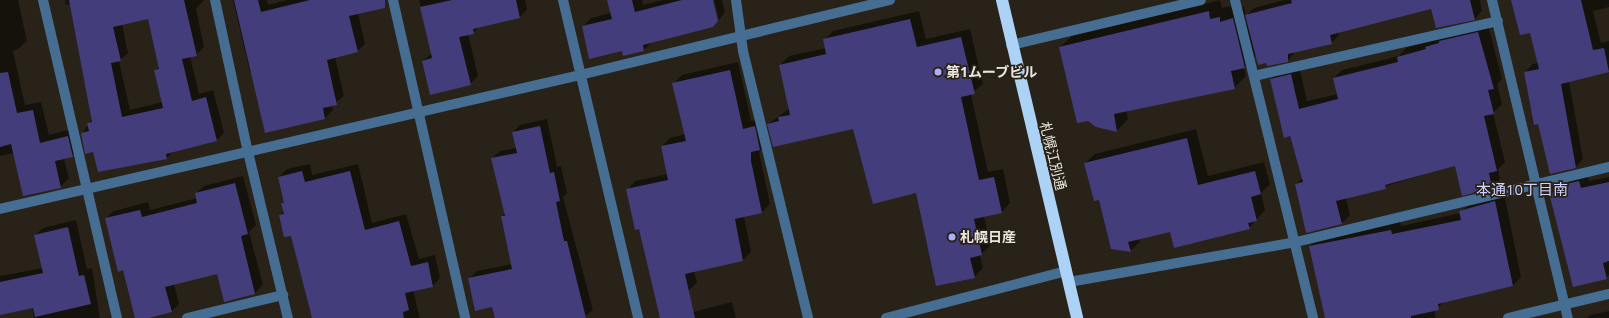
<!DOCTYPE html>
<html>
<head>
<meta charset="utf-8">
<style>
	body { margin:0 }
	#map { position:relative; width:1609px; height:318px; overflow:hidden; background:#292218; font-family:"Open Sans","Noto Sans JP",sans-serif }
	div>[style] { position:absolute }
	.shadow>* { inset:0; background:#0007 }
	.building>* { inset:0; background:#433d7c }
	.minor>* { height:10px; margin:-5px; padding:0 5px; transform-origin:5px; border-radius:5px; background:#466d92 }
	.highway>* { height:12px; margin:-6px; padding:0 6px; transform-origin:6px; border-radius:6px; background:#acd2f6 }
	.dots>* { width:11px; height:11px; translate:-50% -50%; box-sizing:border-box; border:2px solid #292218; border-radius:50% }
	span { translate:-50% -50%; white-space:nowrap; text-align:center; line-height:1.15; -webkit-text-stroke:3.5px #292218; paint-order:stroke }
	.poi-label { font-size:14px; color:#eae6df; font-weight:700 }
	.left { translate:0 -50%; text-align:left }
	.street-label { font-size:14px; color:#eae6df }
	.neighbourhood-label { font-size:15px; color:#d0d2fe }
</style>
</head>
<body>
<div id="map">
	<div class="shadow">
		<i style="clip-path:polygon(0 0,18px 0,27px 41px,18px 49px,13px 51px,25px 105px,41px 102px,49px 135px,76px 128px,81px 147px,72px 156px,64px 158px,69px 178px,60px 187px,14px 153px,0 156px)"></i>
		<i style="clip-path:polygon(evenodd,65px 0,204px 0,196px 9px,204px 47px,196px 55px,190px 56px,199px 94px,213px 90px,224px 133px,216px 141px,174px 151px,167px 158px,98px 171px,94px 151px,82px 134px,92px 119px,71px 4px,66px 5px,65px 0,149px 18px,159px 67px,155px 71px,163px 102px,130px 110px,119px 61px,128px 53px,122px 24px,149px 18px)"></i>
		<i style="clip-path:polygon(233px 0,267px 0,268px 5px,287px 0,374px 0,358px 13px,365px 44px,357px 51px,335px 57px,344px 96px,332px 105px,333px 110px,325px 118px,265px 131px,253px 71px,250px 72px)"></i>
		<i style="clip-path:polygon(419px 0,525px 0,527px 9px,520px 17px,480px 26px,473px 33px,468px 34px,478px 76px,470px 84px,423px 61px,432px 53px)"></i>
		<i style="clip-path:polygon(608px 0,642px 0,643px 5px,663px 0,712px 0,718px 21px,713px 26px,652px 42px,644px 50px,624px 55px,622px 50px,583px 26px,591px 18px,611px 13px)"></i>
		<i style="clip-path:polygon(714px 0,722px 0,725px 12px,719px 20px)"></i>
		<i style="clip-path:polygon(1220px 0,1222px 8px,1231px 6px,1232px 10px,1244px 7px,1246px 16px,1254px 8px,1285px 0,1480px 0,1482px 11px,1475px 19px,1432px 8px,1338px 31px,1339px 35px,1331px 43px,1295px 52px,1287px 61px,1266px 62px,1256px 55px,1244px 68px,1246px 76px,1234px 88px,1126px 110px,1128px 119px,1117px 131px,1060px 47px,1072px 36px)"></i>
		<i style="clip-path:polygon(1512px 0,1609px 0,1609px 7px,1593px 11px,1601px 43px,1609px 41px,1609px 71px,1569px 81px,1583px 159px,1576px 167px,1525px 72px,1533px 64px,1538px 63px,1531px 31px)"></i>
		<i style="clip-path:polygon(919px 11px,926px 39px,970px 29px,983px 84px,971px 94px,988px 172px,1003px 169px,1010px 203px,1002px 212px,984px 216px,990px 246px,980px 255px,983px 268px,974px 277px,916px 192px,854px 128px,768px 124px,790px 108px,780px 65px,789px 56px,826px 48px,824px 40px,833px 31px)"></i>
		<i style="clip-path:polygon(1488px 25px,1502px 79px,1497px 84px,1502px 104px,1493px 113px,1505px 162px,1498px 169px,1500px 179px,1492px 187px,1456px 165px,1346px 198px,1350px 215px,1341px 224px,1296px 184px,1303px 178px,1271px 79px,1279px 71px,1299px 66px,1307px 101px,1338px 94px,1334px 78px,1342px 70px,1399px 56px,1406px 48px)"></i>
		<i style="clip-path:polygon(738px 62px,751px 121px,763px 119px,768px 141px,759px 152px,770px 204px,762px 212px,744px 216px,751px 252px,743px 260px,694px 271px,697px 283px,688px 291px,640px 228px,627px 190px,635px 181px,668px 174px,662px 146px,670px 138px,686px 134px,674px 83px,682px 75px)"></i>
		<i style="clip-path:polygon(547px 119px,557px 167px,561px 166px,567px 193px,563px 197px,593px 310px,582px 318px,496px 318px,493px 306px,470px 278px,477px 271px,512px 264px,502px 217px,505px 213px,492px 158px,500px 151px,516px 148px,513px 132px,520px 125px)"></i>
		<i style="clip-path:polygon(1196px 129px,1208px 176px,1264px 162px,1270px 184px,1261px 193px,1265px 210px,1249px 228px,1170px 231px,1139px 238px,1140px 242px,1130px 251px,1100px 199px,1085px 163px,1095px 154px)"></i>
		<i style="clip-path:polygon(310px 164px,312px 175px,358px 164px,372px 223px,406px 214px,419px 259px,435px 255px,440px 278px,433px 286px,413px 290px,420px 318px,313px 318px,291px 234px,280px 215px,284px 211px,282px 204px,285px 201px,279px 177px,287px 169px)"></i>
		<i style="clip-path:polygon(1587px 174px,1589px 181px,1609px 177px,1609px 275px,1606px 278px,1550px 193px,1562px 180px)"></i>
		<i style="clip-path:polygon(243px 176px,256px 225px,249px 232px,263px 285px,255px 293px,218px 273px,174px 284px,179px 304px,171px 312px,136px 318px,124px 269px,106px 218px,114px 211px,148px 202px,150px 210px,197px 198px,196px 193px,204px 186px)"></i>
		<i style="clip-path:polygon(1504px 193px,1521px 277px,1513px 286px,1446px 301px,1434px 310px,1436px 318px,1326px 318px,1310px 246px,1319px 237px,1400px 221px,1401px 226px,1461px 213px,1469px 203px)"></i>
		<i style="clip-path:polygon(76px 220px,87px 269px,92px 268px,100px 318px,34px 318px,32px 307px,0 313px,0 276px,43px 268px,35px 235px,43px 228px)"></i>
		<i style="clip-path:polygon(732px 302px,736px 318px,684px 318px,689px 313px)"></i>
		<i style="clip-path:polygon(1609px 311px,1609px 318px,1587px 318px,1590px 315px)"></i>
	</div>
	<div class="building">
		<i style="clip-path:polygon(evenodd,69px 0,184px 0,197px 56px,182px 59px,192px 101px,206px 97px,217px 141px,166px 154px,167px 159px,98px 172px,93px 152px,85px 154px,81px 133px,89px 131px,87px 123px,92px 122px,69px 0,148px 19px,159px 69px,154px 70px,163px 108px,122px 117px,111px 63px,121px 61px,113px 27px,148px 19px)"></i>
		<i style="clip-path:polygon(234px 0,258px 0,261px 12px,310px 0,385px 0,385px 8px,349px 16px,358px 52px,327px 60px,337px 105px,323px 108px,325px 119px,265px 133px)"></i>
		<i style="clip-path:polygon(452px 0,516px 0,520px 18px,473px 29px,474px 34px,459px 37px,471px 85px,430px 95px,422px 61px,432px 58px,420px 7px)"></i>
		<i style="clip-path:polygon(607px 0,632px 0,635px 12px,682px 0,713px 0,718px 21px,713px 27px,643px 45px,644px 51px,623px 56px,622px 51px,589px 59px,582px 26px,612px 19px)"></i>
		<i style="clip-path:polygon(1291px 0,1470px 0,1475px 20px,1436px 28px,1431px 9px,1330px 35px,1332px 44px,1288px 54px,1288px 62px,1267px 66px,1266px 63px,1258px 65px,1245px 15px,1292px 3px)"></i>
		<i style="clip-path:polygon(1511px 0,1581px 0,1593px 50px,1604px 48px,1609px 72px,1561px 84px,1576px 168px,1550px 174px,1538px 124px,1534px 125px,1524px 72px,1539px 69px,1530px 33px,1520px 35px)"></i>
		<i style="clip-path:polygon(1209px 11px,1210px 19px,1220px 17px,1220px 22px,1233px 18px,1245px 68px,1231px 71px,1235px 89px,1114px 114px,1117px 132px,1096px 127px,1088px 121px,1077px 123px,1059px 47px)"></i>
		<i style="clip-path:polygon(910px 19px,917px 47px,961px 37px,975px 94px,961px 97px,979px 180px,994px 177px,1002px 213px,974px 219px,982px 255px,970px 258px,975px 278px,936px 286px,916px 193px,873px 204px,853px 129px,773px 147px,767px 124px,779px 121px,778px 117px,790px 115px,779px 65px,826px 54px,823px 39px)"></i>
		<i style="clip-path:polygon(1478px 32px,1494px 89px,1488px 90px,1494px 114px,1484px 116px,1497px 171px,1489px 173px,1492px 188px,1462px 196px,1455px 166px,1385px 185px,1386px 189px,1336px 201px,1342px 224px,1306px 233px,1295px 184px,1303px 182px,1290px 136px,1284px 138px,1270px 79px,1291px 74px,1299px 109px,1338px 99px,1333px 78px,1398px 62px,1397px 57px,1426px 49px,1425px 47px,1439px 43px,1439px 41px)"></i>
		<i style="clip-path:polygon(730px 70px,743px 129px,755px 126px,760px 150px,751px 152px,751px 161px,762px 213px,735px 219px,743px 261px,685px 274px,695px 318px,660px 318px,639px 229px,635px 230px,626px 189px,668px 180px,661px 146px,686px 141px,672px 83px)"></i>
		<i style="clip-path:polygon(8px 72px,17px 113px,33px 110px,40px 143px,68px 136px,73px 157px,55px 161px,61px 188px,23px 196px,11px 144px,0 147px,0 73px)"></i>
		<i style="clip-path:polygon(540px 126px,550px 173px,554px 172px,560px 201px,556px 202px,564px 241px,567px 241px,586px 318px,495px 318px,492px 307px,475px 311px,468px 278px,512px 269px,501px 216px,505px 216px,491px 158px,517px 153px,512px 132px)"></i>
		<i style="clip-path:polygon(1187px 138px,1198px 185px,1255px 171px,1261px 194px,1251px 197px,1257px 221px,1248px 223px,1250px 229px,1174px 248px,1170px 232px,1128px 242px,1131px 252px,1111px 249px,1099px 200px,1094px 201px,1084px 163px)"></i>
		<i style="clip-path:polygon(302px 171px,305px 182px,350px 171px,365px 230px,399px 221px,411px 266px,428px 262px,433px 287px,405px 293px,409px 310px,403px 312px,404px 318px,312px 318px,291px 236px,284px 237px,279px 215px,284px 214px,281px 203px,284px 203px,278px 177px)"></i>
		<i style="clip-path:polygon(1579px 181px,1581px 188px,1609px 182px,1609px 261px,1603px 263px,1607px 279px,1573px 287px,1549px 193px,1554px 192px,1553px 187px)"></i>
		<i style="clip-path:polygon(235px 183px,248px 234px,241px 236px,255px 294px,224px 302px,217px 274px,165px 287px,172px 312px,149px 318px,135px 318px,123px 270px,118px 272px,105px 218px,140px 210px,142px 217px,197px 203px,195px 193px)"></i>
		<i style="clip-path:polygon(1495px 201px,1513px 286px,1438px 304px,1439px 310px,1411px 316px,1411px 318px,1325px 318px,1309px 246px,1391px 230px,1392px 234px,1461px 220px,1459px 211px)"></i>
		<i style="clip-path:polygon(68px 227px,79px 276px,84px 275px,91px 304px,35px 317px,33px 308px,0 315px,0 282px,43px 273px,34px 235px)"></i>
	</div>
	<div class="minor">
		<i style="left:43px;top:0;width:326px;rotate:76.9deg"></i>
		<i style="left:215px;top:0;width:156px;rotate:77.8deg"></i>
		<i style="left:248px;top:152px;width:171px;rotate:76.5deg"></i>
		<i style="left:393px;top:0;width:326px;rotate:77.2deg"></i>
		<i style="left:563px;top:0;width:327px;rotate:76.7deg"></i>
		<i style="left:736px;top:0;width:51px;rotate:82.2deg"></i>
		<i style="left:743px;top:51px;width:275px;rotate:76.3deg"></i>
		<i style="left:1235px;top:0;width:327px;rotate:76.2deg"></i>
		<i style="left:1492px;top:0;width:327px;rotate:76.6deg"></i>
		<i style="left:1011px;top:45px;width:195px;rotate:-13.3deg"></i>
		<i style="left:1254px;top:76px;width:250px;rotate:-12.7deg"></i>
		<i style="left:0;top:209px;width:595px;rotate:-13.01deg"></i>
		<i style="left:580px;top:75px;width:319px;rotate:-13.6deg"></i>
		<i style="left:1069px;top:282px;width:230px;rotate:-10deg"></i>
		<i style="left:1296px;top:242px;width:322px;rotate:-13.5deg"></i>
		<i style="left:187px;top:318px;width:99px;rotate:-13.5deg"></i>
		<i style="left:886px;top:318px;width:186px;rotate:-14.6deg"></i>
		<i style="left:1508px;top:318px;width:104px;rotate:-13.4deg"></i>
	</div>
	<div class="highway">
		<i style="left:1002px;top:0;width:327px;rotate:76.7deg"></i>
	</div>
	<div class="dots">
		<i style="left:938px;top:72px;background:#adaffb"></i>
		<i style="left:952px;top:237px;background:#adaffb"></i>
	</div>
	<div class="poi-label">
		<span class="left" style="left:946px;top:72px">第1ムーブビル</span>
		<span class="left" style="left:960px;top:237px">札幌日産</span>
	</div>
	<div class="street-label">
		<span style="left:1053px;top:156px;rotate:76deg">札幌江別通</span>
	</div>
	<div class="neighbourhood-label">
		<span style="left:1522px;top:190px">本通10丁目南</span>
	</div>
</div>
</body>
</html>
